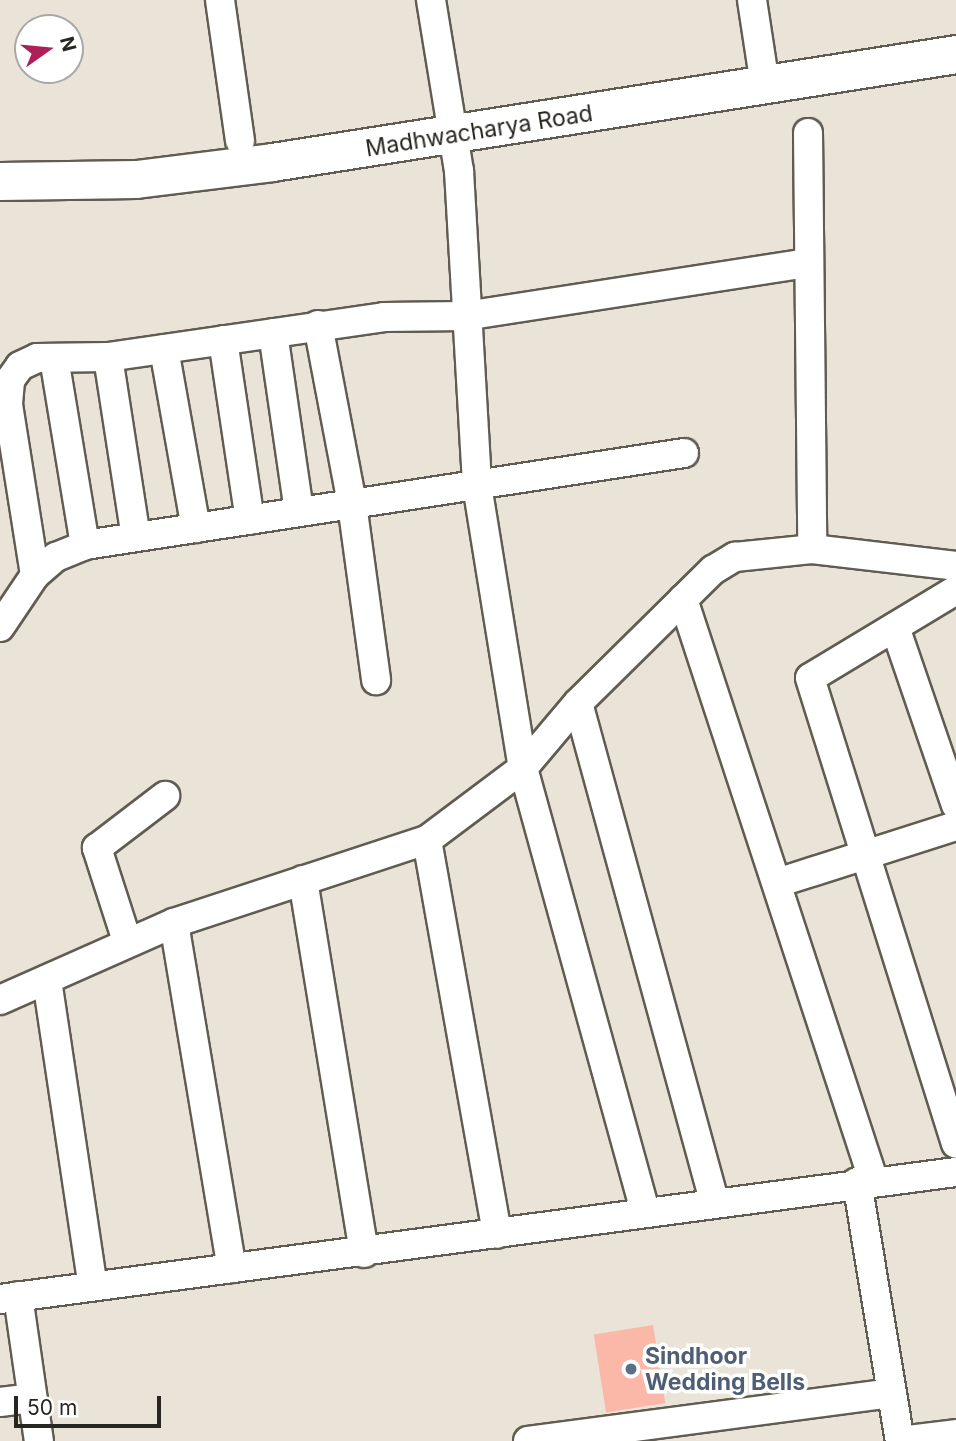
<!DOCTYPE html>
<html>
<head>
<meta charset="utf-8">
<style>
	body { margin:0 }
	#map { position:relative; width:956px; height:1441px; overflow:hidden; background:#e9e4d7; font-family:Inter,sans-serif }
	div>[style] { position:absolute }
	.building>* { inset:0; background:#fbb8a8; transform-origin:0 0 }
	.roads { filter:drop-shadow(2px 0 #615c51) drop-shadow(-2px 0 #615c51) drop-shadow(0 2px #615c51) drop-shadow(0 -2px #615c51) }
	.minor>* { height:28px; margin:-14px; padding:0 14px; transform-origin:14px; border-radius:14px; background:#fff }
	.major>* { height:37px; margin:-18.5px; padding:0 18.5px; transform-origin:18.5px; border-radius:18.5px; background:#fff }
	.dots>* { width:19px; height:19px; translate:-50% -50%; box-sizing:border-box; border:4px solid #fff; border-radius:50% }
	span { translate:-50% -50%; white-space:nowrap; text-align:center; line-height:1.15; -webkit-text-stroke:7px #fff; paint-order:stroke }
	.street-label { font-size:23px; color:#282621 }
	.service-label { font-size:23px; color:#4e5e75; font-weight:700 }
	.left { translate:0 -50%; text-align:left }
	.north { position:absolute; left:14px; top:14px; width:70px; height:70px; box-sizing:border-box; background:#fff; border:2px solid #a9a8a6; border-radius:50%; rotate:75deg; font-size:19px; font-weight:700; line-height:28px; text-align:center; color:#282621 }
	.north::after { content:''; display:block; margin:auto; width:24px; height:32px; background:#ae205a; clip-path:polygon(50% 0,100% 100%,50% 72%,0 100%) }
	.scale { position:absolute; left:14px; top:1396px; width:147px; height:32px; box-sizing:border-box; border:4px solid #282621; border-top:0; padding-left:9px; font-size:21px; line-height:24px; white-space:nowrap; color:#282621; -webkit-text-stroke:5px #fff; paint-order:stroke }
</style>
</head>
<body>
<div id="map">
	<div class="building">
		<i style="left:653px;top:1325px;width:79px;height:60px;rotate:81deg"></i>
	</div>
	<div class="roads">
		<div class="minor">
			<i style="left:220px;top:0;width:142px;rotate:81.9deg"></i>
			<i style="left:431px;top:0;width:173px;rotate:80.7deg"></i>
			<i style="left:459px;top:171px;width:315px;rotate:86.7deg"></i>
			<i style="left:477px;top:485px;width:287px;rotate:80.8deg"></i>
			<i style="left:523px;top:768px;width:460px;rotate:74.6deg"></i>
			<i style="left:752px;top:0;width:86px;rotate:81.3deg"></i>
			<i style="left:808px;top:133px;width:416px;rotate:89.4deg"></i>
			<i style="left:318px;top:325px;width:182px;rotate:79.2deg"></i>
			<i style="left:352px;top:504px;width:178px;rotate:82.2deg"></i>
			<i style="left:273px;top:333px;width:181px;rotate:81.7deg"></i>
			<i style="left:223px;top:340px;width:182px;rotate:81.5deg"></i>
			<i style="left:164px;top:349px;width:182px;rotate:79.9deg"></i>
			<i style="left:108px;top:357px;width:182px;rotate:81.2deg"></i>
			<i style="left:54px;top:358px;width:190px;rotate:80.6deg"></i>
			<i style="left:35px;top:575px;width:173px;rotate:-99deg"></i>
			<i style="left:8px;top:404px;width:24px;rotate:-85deg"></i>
			<i style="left:10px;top:380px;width:17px;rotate:-54deg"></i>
			<i style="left:20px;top:366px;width:19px;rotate:-25deg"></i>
			<i style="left:37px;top:358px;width:71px;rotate:-0.8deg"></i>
			<i style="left:108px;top:357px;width:279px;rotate:-8.2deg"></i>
			<i style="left:384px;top:317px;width:81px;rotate:-0.7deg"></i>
			<i style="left:465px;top:316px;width:348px;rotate:-8.8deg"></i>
			<i style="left:956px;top:590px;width:170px;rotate:148.9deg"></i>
			<i style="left:810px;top:678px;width:488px;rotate:72.6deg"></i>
			<i style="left:683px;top:599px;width:613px;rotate:71.86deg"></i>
			<i style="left:0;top:627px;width:63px;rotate:-56.1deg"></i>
			<i style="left:35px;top:575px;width:28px;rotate:-41deg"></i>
			<i style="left:56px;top:557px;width:31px;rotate:-22deg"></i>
			<i style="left:85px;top:545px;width:606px;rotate:-8.73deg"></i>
			<i style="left:895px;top:627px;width:188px;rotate:71.1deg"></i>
			<i style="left:578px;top:703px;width:519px;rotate:74.71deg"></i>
			<i style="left:427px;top:840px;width:400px;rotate:79.9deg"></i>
			<i style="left:303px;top:880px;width:378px;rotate:80.7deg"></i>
			<i style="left:777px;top:883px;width:188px;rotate:-17.7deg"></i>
			<i style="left:174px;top:923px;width:350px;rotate:80.5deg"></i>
			<i style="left:127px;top:941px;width:98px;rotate:-107.9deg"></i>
			<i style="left:97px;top:848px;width:86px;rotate:-37.4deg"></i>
			<i style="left:47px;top:980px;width:309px;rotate:81.5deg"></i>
			<i style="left:0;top:1000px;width:190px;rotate:-23.9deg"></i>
			<i style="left:174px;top:923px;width:266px;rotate:-18.2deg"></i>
			<i style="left:427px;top:840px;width:120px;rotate:-36.9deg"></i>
			<i style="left:523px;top:768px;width:85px;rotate:-49.8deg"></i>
			<i style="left:578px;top:703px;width:190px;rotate:-44.6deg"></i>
			<i style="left:713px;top:570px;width:26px;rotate:-31deg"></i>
			<i style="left:735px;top:557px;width:77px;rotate:-5.9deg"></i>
			<i style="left:812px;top:549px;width:145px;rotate:6.7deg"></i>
			<i style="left:857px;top:1182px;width:263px;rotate:80.6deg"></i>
			<i style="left:900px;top:1441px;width:56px;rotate:-7.1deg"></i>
			<i style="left:18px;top:1296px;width:147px;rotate:81.8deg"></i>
			<i style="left:0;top:1299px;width:964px;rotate:-7.57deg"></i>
			<i style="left:0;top:1402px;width:32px;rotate:-7deg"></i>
			<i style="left:528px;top:1441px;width:366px;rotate:-7.5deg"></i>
		</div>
		<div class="major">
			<i style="left:0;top:181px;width:136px;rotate:-0.8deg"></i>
			<i style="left:136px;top:179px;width:137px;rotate:-7.1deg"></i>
			<i style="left:272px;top:162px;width:692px;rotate:-8.97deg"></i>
		</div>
	</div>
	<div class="dots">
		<i style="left:631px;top:1369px;background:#5c6f8a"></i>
	</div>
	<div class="street-label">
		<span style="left:479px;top:131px;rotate:-9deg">Madhwacharya Road</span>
	</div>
	<div class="service-label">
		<span class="left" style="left:645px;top:1369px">Sindhoor<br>Wedding Bells</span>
	</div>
	<div class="north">N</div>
	<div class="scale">50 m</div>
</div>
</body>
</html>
